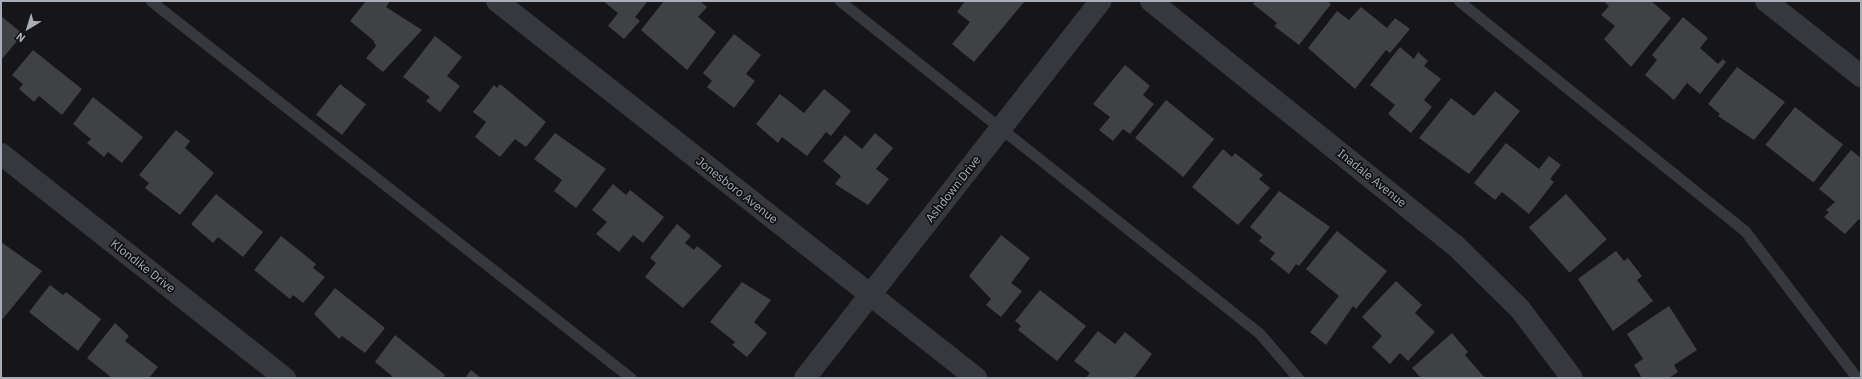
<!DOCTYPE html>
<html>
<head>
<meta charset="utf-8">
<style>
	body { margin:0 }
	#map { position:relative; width:1862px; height:379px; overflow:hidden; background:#161618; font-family:"IBM Plex Sans",sans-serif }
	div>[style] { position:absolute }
	.building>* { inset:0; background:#404145; transform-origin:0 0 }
	.lane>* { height:11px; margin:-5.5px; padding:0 5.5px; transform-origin:5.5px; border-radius:5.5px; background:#37383d }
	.street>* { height:22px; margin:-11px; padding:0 11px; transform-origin:11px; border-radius:11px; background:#37383d }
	span { translate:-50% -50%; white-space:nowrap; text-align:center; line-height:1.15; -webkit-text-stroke:3.5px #111113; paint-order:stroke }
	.street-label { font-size:12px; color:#a8adb8 }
	.frame { position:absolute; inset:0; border:2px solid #a8adb8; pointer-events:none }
	.north { position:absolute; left:8px; top:8px; width:40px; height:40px; -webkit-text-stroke:3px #111113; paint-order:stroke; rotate:218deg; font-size:11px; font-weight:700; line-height:16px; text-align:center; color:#a8adb8 }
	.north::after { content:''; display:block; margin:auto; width:14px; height:18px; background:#a8adb8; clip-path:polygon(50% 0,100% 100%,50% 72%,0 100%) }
</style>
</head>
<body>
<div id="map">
	<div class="building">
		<i style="clip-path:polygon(366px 1px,390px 1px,386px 7px,422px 30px,383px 72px,366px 58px,376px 46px,373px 40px,350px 21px)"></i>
		<i style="clip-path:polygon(603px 1px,648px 1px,635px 17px,640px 21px,624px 39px,608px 26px,618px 13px)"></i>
		<i style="clip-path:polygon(664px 1px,700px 1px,707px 7px,698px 17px,716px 32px,687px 70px,641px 30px)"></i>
		<i style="clip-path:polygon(965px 1px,1025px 1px,974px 62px,952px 44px,970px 22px,957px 12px)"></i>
		<i style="clip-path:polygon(1255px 1px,1327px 1px,1331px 4px,1299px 45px,1274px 26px,1277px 23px,1253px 4px)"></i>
		<i style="clip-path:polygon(1603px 1px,1651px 1px,1671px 18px,1631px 67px,1604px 39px,1615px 26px,1601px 15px,1609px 6px)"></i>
		<i style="clip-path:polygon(1361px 7px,1387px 28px,1395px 18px,1410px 29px,1390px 53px,1386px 50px,1355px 89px,1308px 48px,1337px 11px,1349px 20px)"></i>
		<i style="clip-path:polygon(1px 16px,23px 34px,2px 59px,1px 58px)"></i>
		<i style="clip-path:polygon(1683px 17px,1708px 38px,1700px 48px,1718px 64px,1723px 59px,1726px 62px,1700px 94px,1687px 83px,1674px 100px,1645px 75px,1657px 60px,1652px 55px)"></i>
		<i style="clip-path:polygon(734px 34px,761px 55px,746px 74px,755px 81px,734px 108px,707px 87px,712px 81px,703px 73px)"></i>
		<i style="clip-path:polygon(435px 36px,462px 57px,447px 76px,460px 86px,440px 112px,426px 101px,430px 97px,403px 77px)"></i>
		<i style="clip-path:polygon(1400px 47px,1414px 59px,1418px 52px,1428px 61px,1424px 66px,1441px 79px,1424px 100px,1432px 107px,1411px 133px,1388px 114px,1395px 105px,1370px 85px)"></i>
		<i style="clip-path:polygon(33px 50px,82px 89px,62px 115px,39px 96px,34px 102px,19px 89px,23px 84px,12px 75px)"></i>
		<i style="clip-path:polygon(1125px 65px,1150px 86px,1143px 95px,1154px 104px,1130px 134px,1123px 129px,1113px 141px,1099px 130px,1110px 117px,1093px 104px)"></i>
		<i style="clip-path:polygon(1737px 67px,1785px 102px,1754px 140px,1718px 116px,1720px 114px,1708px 104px)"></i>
		<i style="left:340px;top:84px;width:33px;height:39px;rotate:38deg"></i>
		<i style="clip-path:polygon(500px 84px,546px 122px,526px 147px,515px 139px,500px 157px,475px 137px,486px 122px,473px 112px,494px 85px,497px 88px)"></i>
		<i style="clip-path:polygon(824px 89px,851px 111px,831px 136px,826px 132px,807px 156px,782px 137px,778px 143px,756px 124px,780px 94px,804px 113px)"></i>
		<i style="clip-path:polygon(1495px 91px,1520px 111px,1469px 174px,1419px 138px,1451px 98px,1474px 116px)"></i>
		<i style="clip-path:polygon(93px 97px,143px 137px,122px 163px,108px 152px,104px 157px,87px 143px,91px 139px,73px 124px)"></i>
		<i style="left:1166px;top:100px;width:62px;height:49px;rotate:39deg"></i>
		<i style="left:1795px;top:107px;width:61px;height:48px;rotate:38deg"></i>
		<i style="clip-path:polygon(176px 130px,190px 141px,185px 148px,214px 173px,180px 215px,145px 188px,149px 183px,139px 175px)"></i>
		<i style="clip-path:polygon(555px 133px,606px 169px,576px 208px,554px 191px,562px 180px,534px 159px)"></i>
		<i style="clip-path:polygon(875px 133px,893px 148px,876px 169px,889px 179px,868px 205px,835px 184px,841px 176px,823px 161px,845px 135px,862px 149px)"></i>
		<i style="clip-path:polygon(1506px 143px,1539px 169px,1549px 156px,1561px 165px,1550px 179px,1554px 182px,1529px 214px,1502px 192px,1495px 200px,1474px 183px)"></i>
		<i style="clip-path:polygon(1223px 149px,1232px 157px,1235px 153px,1263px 175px,1259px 179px,1270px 188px,1238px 225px,1192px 187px)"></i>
		<i style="clip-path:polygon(1851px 150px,1861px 158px,1861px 221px,1859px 219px,1845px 234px,1824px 217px,1829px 212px,1826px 210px,1835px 202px,1819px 189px)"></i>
		<i style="clip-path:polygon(613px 184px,626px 195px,630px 190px,664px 217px,643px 243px,633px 235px,619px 252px,596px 234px,607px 222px,592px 210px)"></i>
		<i style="clip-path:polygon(1279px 191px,1330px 227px,1299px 266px,1296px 264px,1289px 274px,1270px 259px,1275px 253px,1259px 241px,1262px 237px,1250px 227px)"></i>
		<i style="clip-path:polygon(216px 194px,263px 232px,243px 257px,218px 237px,213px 243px,191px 224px)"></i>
		<i style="left:1566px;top:194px;width:61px;height:50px;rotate:48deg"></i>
		<i style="clip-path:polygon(677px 224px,691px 236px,685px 243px,694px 250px,697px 246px,722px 266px,683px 308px,645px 277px,656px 263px,650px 258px)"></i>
		<i style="clip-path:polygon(1337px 231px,1387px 271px,1356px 309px,1353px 306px,1326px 345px,1310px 332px,1339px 296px,1306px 269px)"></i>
		<i style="clip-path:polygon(1001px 235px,1030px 258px,1011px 283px,1022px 291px,1001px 317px,986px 305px,991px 299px,969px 276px)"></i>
		<i style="clip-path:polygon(281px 236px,316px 264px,313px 268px,325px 277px,303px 303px,293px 295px,290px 299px,254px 270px)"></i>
		<i style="clip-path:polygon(1px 242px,42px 271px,1px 321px)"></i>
		<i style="clip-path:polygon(1616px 251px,1624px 261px,1628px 258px,1642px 276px,1637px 280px,1653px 301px,1613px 331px,1578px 279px)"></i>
		<i style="clip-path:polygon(1396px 281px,1422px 305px,1415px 313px,1435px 332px,1408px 361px,1400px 353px,1390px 364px,1372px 347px,1382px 336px,1362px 317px)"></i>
		<i style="clip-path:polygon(742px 282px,771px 300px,754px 322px,767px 333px,747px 357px,732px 345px,735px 342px,710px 322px)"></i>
		<i style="clip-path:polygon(50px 285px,63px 295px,66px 292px,101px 319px,78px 351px,29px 312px)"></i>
		<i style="clip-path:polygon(335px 288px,385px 328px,365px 353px,342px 336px,339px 339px,314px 314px)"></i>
		<i style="clip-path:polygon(1040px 290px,1086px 326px,1057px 361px,1018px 330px,1021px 326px,1015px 321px)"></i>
		<i style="clip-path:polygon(1669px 306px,1697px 350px,1674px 365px,1678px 372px,1669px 378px,1642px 378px,1634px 365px,1643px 359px,1627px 334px)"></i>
		<i style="clip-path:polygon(115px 323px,129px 336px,125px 341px,158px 367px,149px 378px,112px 378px,87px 358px)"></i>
		<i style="clip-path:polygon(1098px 331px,1115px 344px,1125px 332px,1152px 354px,1134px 378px,1086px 378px,1090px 373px,1074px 361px)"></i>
		<i style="clip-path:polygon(1452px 333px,1468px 352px,1465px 355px,1485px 378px,1421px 378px,1412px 368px)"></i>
		<i style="clip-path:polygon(395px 335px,445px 375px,442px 378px,390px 378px,392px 376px,375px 362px)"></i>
		<i style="clip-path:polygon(471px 370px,481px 378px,465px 378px)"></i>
	</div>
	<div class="lane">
		<i style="left:151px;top:1px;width:610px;rotate:38.15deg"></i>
		<i style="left:840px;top:1px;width:535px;rotate:38.39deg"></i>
		<i style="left:1259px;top:333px;width:60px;rotate:49.1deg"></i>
		<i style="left:1459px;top:1px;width:367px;rotate:38.8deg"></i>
		<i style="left:1745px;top:231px;width:185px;rotate:52.7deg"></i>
	</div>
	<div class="street">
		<i style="left:497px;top:1px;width:610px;rotate:38.2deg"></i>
		<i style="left:1151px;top:1px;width:390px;rotate:38.8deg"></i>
		<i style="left:1455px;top:245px;width:91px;rotate:44.6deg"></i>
		<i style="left:1520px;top:309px;width:86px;rotate:53deg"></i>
		<i style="left:1766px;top:1px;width:121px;rotate:38.3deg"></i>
		<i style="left:1px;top:154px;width:362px;rotate:38.3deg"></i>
		<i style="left:805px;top:378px;width:479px;rotate:-51.9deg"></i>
	</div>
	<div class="street-label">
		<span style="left:1372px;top:178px;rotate:39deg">Inadale Avenue</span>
		<span style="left:953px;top:189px;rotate:-52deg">Ashdown Drive</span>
		<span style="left:737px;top:190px;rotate:38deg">Jonesboro Avenue</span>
		<span style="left:143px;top:266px;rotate:38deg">Klondike Drive</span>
	</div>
	<div class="frame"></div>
	<div class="north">N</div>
</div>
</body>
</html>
